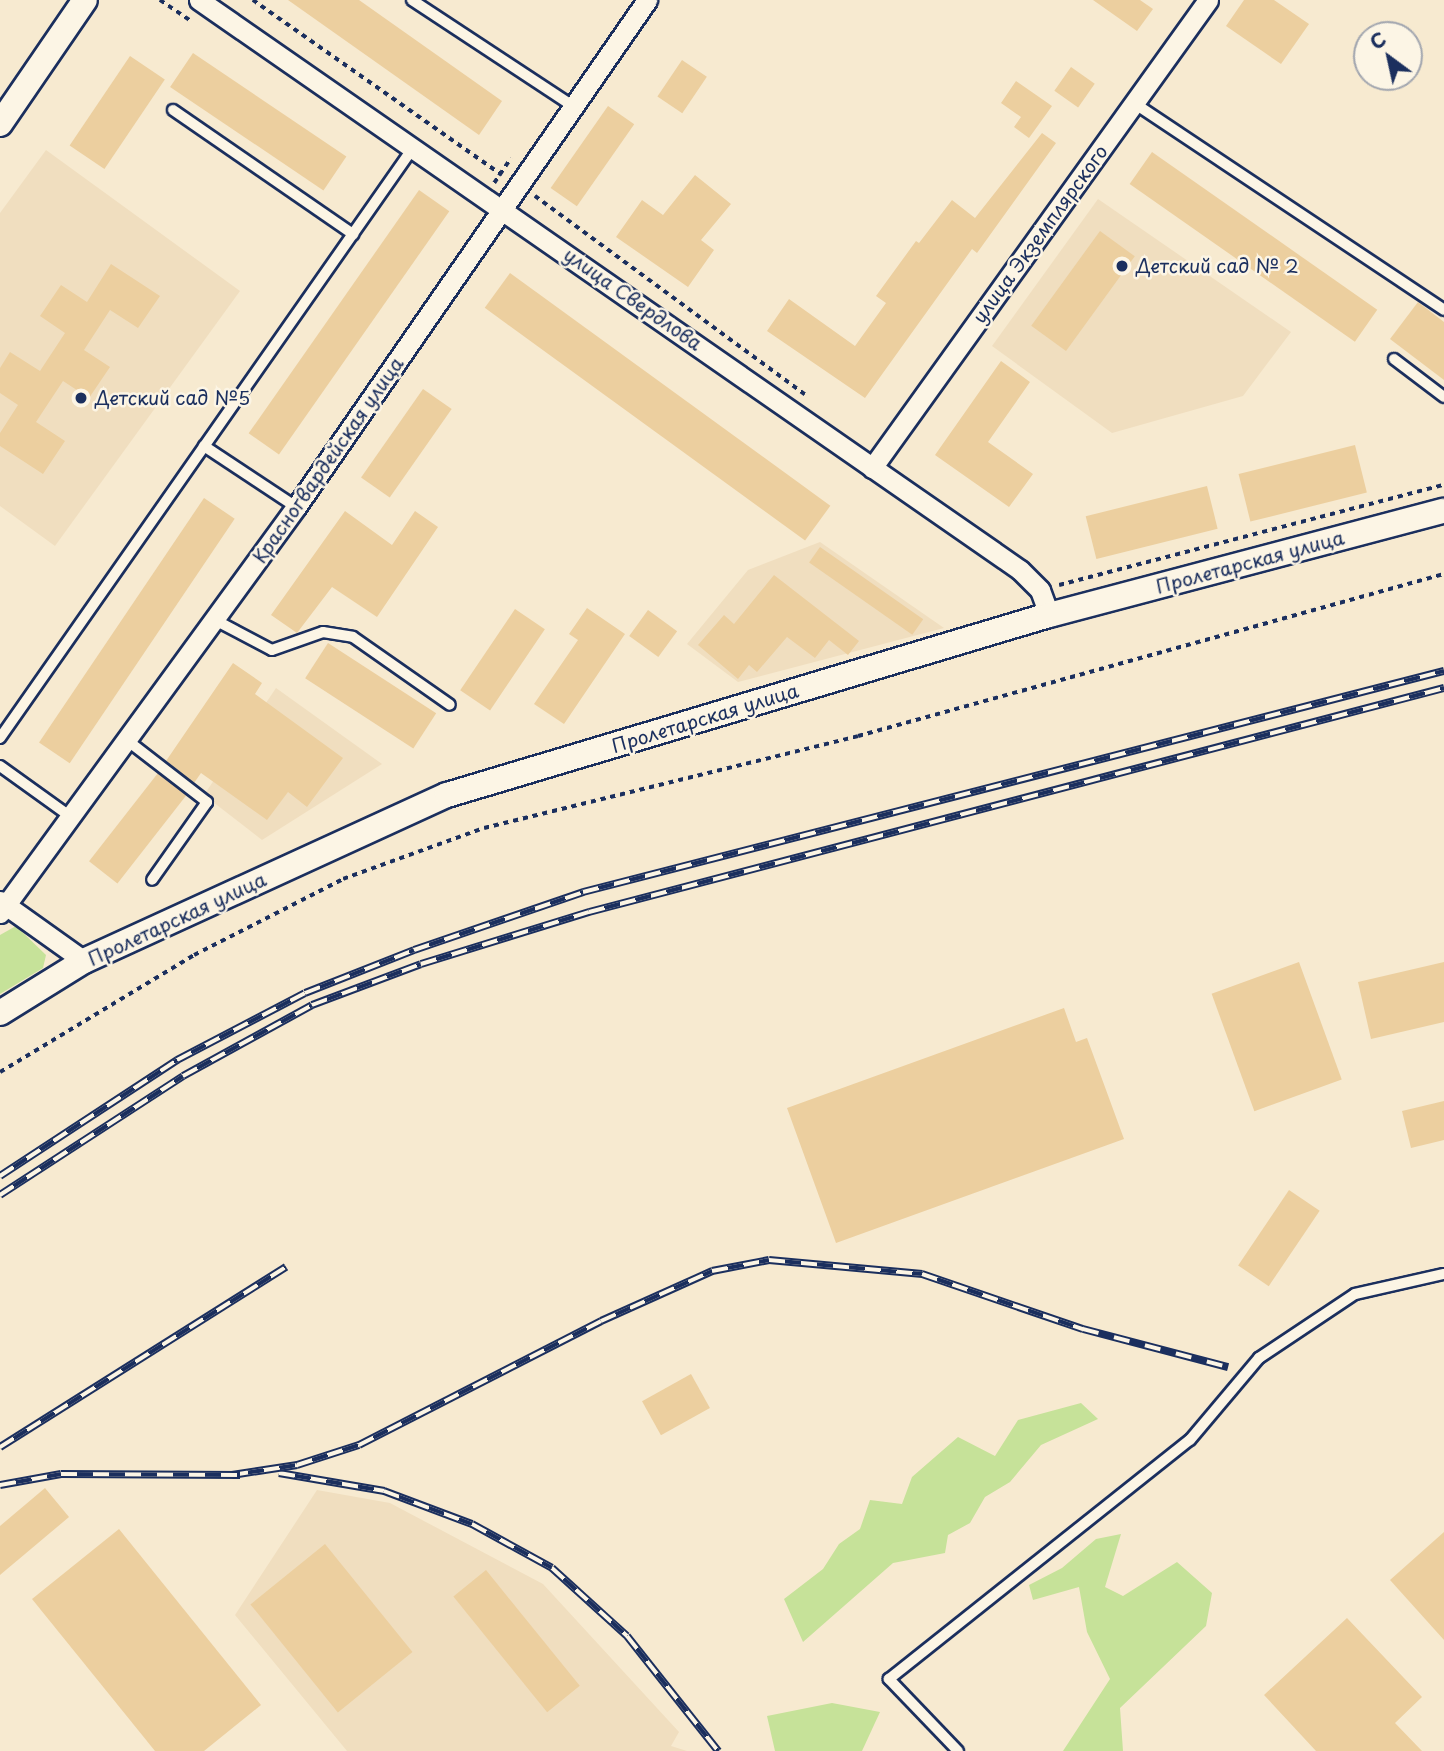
<!DOCTYPE html>
<html>
<head>
<meta charset="utf-8">
<style>
	body { margin:0 }
	#map { position:relative; width:1444px; height:1751px; overflow:hidden; background:#f7ead0; font-family:"Playpen Sans",sans-serif }
	div>[style] { position:absolute }
	.built>* { inset:0; background:#f0debf }
	.green>* { inset:0; background:#c6e299 }
	.building>* { inset:0; background:#eccf9f; transform-origin:0 0 }
	.path>* { height:3.5px; margin-top:-1.75px; transform-origin:0; background:repeating-linear-gradient(90deg,#1b2f5e 0 5px,transparent 0 10px) }
	.roads { filter:drop-shadow(2px 0 #1b2f5e) drop-shadow(-2px 0 #1b2f5e) drop-shadow(0 2px #1b2f5e) drop-shadow(0 -2px #1b2f5e) }
	.service>* { height:10px; margin:-5px; padding:0 5px; transform-origin:5px; border-radius:5px; background:#fcf5e5 }
	.minor>* { height:19px; margin:-9.5px; padding:0 9.5px; transform-origin:9.5px; border-radius:9.5px; background:#fcf5e5 }
	.tertiary>* { height:24px; margin:-12px; padding:0 12px; transform-origin:12px; border-radius:12px; background:#fcf5e5 }
	.rail>* { height:8px; margin-top:-4px; transform-origin:0; background:repeating-linear-gradient(90deg,#fcf5e5 0 16px,#1b2f5e 0 32px); box-sizing:border-box; border-block:2px solid #1b2f5e }
	.dots>* { width:19px; height:19px; translate:-50% -50%; box-sizing:border-box; border:4px solid #fcf5e5; border-radius:50% }
	span { translate:-50% -50%; white-space:nowrap; text-align:center; line-height:1.15; -webkit-text-stroke:5px #fcf5e5; paint-order:stroke }
	.street-label { font-size:19px; color:#1b2f5e }
	.poi-label { font-size:19px; color:#1b2f5e }
	.left { translate:0 -50%; text-align:left }
	.north { position:absolute; left:1353px; top:21px; width:70px; height:70px; box-sizing:border-box; background:#fcf5e5; border:2px solid #a2a6af; border-radius:50%; rotate:327deg; font-size:19px; font-weight:700; line-height:28px; text-align:center; color:#1b2f5e }
	.north::after { content:''; display:block; margin:auto; width:24px; height:32px; background:#1b2f5e; clip-path:polygon(50% 0,100% 100%,50% 72%,0 100%) }
</style>
</head>
<body>
<div id="map">
	<div class="built">
		<i style="clip-path:polygon(46px 150px,240px 291px,55px 546px,0 506px,0 213px)"></i>
		<i style="clip-path:polygon(1098px 199px,1291px 332px,1243px 396px,1112px 433px,992px 346px)"></i>
		<i style="clip-path:polygon(820px 542px,944px 628px,738px 682px,687px 644px,748px 570px)"></i>
		<i style="clip-path:polygon(276px 688px,382px 764px,262px 840px,204px 795px)"></i>
		<i style="clip-path:polygon(317px 1490px,390px 1503px,543px 1584px,679px 1732px,671px 1746px,687px 1751px,347px 1751px,235px 1615px)"></i>
	</div>
	<div class="green">
		<i style="clip-path:polygon(16px 926px,46px 955px,43px 968px,0 994px,0 935px)"></i>
		<i style="clip-path:polygon(1081px 1403px,1098px 1419px,1041px 1445px,1010px 1482px,985px 1497px,970px 1523px,948px 1535px,945px 1553px,893px 1563px,803px 1642px,784px 1599px,823px 1569px,839px 1544px,860px 1529px,870px 1500px,902px 1504px,912px 1477px,958px 1437px,995px 1456px,1018px 1420px)"></i>
		<i style="clip-path:polygon(1121px 1534px,1105px 1587px,1123px 1596px,1177px 1562px,1212px 1593px,1206px 1626px,1120px 1708px,1123px 1751px,1063px 1751px,1110px 1679px,1087px 1632px,1079px 1587px,1033px 1600px,1029px 1585px,1062px 1568px,1096px 1539px)"></i>
		<i style="clip-path:polygon(832px 1703px,880px 1712px,862px 1751px,775px 1751px,767px 1716px)"></i>
	</div>
	<div class="building">
		<i style="clip-path:polygon(288px 0,359px 0,502px 101px,479px 135px)"></i>
		<i style="clip-path:polygon(1093px 0,1140px 0,1153px 9px,1137px 31px)"></i>
		<i style="clip-path:polygon(1244px 0,1274px 0,1309px 24px,1281px 64px,1226px 26px)"></i>
		<i style="left:193px;top:53px;width:185px;height:41px;rotate:34deg"></i>
		<i style="left:130px;top:56px;width:42px;height:108px;rotate:34deg"></i>
		<i style="left:682px;top:60px;width:30px;height:44px;rotate:34deg"></i>
		<i style="left:1071px;top:67px;width:29px;height:29px;rotate:35deg"></i>
		<i style="clip-path:polygon(1016px 81px,1052px 106px,1029px 138px,1014px 127px,1021px 117px,1001px 103px)"></i>
		<i style="left:608px;top:106px;width:32px;height:100px;rotate:35deg"></i>
		<i style="clip-path:polygon(1042px 133px,1056px 143px,977px 253px,972px 249px,865px 398px,767px 331px,789px 299px,855px 346px,886px 303px,876px 296px,916px 241px,919px 243px,952px 200px,975px 218px)"></i>
		<i style="left:1152px;top:152px;width:275px;height:39px;rotate:35deg"></i>
		<i style="clip-path:polygon(695px 175px,731px 204px,701px 240px,714px 250px,688px 287px,616px 237px,642px 200px,663px 215px)"></i>
		<i style="left:419px;top:190px;width:37px;height:297px;rotate:35deg"></i>
		<i style="left:1100px;top:231px;width:43px;height:117px;rotate:36deg"></i>
		<i style="clip-path:polygon(111px 264px,160px 296px,138px 328px,110px 310px,84px 350px,110px 367px,89px 398px,63px 381px,36px 422px,65px 441px,43px 474px,0 446px,0 433px,18px 405px,0 393px,0 368px,10px 352px,40px 371px,65px 333px,40px 316px,61px 285px,87px 302px)"></i>
		<i style="left:510px;top:273px;width:396px;height:43px;rotate:36deg"></i>
		<i style="clip-path:polygon(1418px 302px,1444px 322px,1444px 380px,1390px 339px)"></i>
		<i style="clip-path:polygon(1001px 361px,1030px 382px,988px 442px,1033px 474px,1009px 507px,935px 455px)"></i>
		<i style="left:423px;top:389px;width:35px;height:108px;rotate:35deg"></i>
		<i style="left:1355px;top:445px;width:49px;height:120px;rotate:76deg"></i>
		<i style="left:1207px;top:486px;width:44px;height:125px;rotate:76deg"></i>
		<i style="left:204px;top:498px;width:37px;height:295px;rotate:34deg"></i>
		<i style="clip-path:polygon(345px 511px,392px 545px,415px 511px,438px 527px,377px 617px,332px 587px,297px 633px,271px 615px)"></i>
		<i style="left:820px;top:547px;width:126px;height:19px;rotate:35deg"></i>
		<i style="clip-path:polygon(774px 575px,859px 641px,848px 655px,829px 640px,815px 658px,787px 637px,757px 672px,749px 665px,738px 679px,698px 645px,724px 615px,734px 624px)"></i>
		<i style="clip-path:polygon(587px 608px,625px 634px,564px 724px,534px 704px,578px 640px,569px 634px)"></i>
		<i style="left:515px;top:609px;width:36px;height:98px;rotate:34deg"></i>
		<i style="left:648px;top:610px;width:36px;height:32px;rotate:36deg"></i>
		<i style="left:328px;top:643px;width:129px;height:42px;rotate:33deg"></i>
		<i style="clip-path:polygon(233px 663px,262px 683px,255px 694px,343px 758px,307px 807px,288px 792px,267px 820px,201px 773px,194px 783px,166px 761px)"></i>
		<i style="left:158px;top:773px;width:36px;height:112px;rotate:38deg"></i>
		<i style="left:1299px;top:962px;width:125px;height:93px;rotate:70deg"></i>
		<i style="clip-path:polygon(1444px 962px,1444px 1022px,1371px 1039px,1358px 982px)"></i>
		<i style="clip-path:polygon(1064px 1008px,1076px 1042px,1087px 1038px,1124px 1139px,836px 1243px,787px 1108px)"></i>
		<i style="clip-path:polygon(1444px 1101px,1444px 1140px,1411px 1148px,1402px 1111px)"></i>
		<i style="left:1289px;top:1190px;width:37px;height:91px;rotate:34deg"></i>
		<i style="left:691px;top:1374px;width:39px;height:56px;rotate:61deg"></i>
		<i style="clip-path:polygon(45px 1488px,69px 1517px,0 1575px,0 1526px)"></i>
		<i style="clip-path:polygon(119px 1529px,261px 1705px,204px 1751px,155px 1751px,32px 1599px)"></i>
		<i style="clip-path:polygon(1444px 1532px,1444px 1640px,1390px 1580px)"></i>
		<i style="left:325px;top:1544px;width:139px;height:96px;rotate:51deg"></i>
		<i style="left:486px;top:1570px;width:149px;height:42px;rotate:51deg"></i>
		<i style="clip-path:polygon(1347px 1618px,1422px 1697px,1395px 1723px,1422px 1751px,1316px 1751px,1264px 1695px)"></i>
	</div>
	<div class="path">
		<i style="left:160px;top:0;width:36px;rotate:34deg"></i>
		<i style="left:253px;top:0;width:304px;rotate:35.1deg"></i>
		<i style="left:494px;top:183px;width:30px;rotate:-56deg"></i>
		<i style="left:535px;top:196px;width:335px;rotate:36.3deg"></i>
		<i style="left:1059px;top:585px;width:398px;rotate:-14.6deg"></i>
		<i style="left:0;top:1072px;width:227px;rotate:-31.1deg"></i>
		<i style="left:194px;top:955px;width:167px;rotate:-27deg"></i>
		<i style="left:343px;top:879px;width:150px;rotate:-19.9deg"></i>
		<i style="left:484px;top:828px;width:385px;rotate:-13.8deg"></i>
		<i style="left:858px;top:736px;width:608px;rotate:-15.45deg"></i>
	</div>
	<div class="roads">
		<div class="service">
			<i style="left:412px;top:0;width:194px;rotate:33.4deg"></i>
			<i style="left:1134px;top:103px;width:373px;rotate:33.7deg"></i>
			<i style="left:173px;top:110px;width:219px;rotate:34.6deg"></i>
			<i style="left:1394px;top:359px;width:63px;rotate:37.2deg"></i>
			<i style="left:204px;top:446px;width:110px;rotate:33.5deg"></i>
			<i style="left:215px;top:620px;width:64px;rotate:27.8deg"></i>
			<i style="left:272px;top:650px;width:54px;rotate:-19.4deg"></i>
			<i style="left:323px;top:632px;width:30px;rotate:9deg"></i>
			<i style="left:353px;top:637px;width:118px;rotate:35deg"></i>
			<i style="left:0;top:738px;width:720px;rotate:-55.01deg"></i>
			<i style="left:128px;top:741px;width:100px;rotate:37.7deg"></i>
			<i style="left:207px;top:802px;width:95px;rotate:125.2deg"></i>
			<i style="left:0;top:766px;width:87px;rotate:35.7deg"></i>
			<i style="left:958px;top:1751px;width:100px;rotate:-133.8deg"></i>
			<i style="left:889px;top:1679px;width:384px;rotate:-38.5deg"></i>
			<i style="left:1190px;top:1440px;width:107px;rotate:-49.9deg"></i>
			<i style="left:1259px;top:1358px;width:115px;rotate:-33.7deg"></i>
			<i style="left:1355px;top:1294px;width:91px;rotate:-12.7deg"></i>
		</div>
		<div class="minor">
			<i style="left:199px;top:0;width:999px;rotate:34.77deg"></i>
			<i style="left:1020px;top:570px;width:28px;rotate:45deg"></i>
			<i style="left:1040px;top:590px;width:27px;rotate:70deg"></i>
			<i style="left:872px;top:468px;width:576px;rotate:-54.32deg"></i>
			<i style="left:0;top:901px;width:103px;rotate:35.5deg"></i>
			<i style="left:0;top:913px;width:502px;rotate:-53.91deg"></i>
			<i style="left:296px;top:507px;width:617px;rotate:-55.3deg"></i>
		</div>
		<div class="tertiary">
			<i style="left:0;top:124px;width:150px;rotate:-55.6deg"></i>
			<i style="left:0;top:1013px;width:99px;rotate:-31.8deg"></i>
			<i style="left:84px;top:961px;width:399px;rotate:-24.6deg"></i>
			<i style="left:447px;top:795px;width:628px;rotate:-16.65deg"></i>
			<i style="left:1049px;top:615px;width:408px;rotate:-14.8deg"></i>
		</div>
	</div>
	<div class="rail">
		<i style="left:0;top:1176px;width:212px;rotate:-33.2deg"></i>
		<i style="left:177px;top:1060px;width:144px;rotate:-27.6deg"></i>
		<i style="left:305px;top:993px;width:117px;rotate:-21.5deg"></i>
		<i style="left:414px;top:950px;width:179px;rotate:-18.9deg"></i>
		<i style="left:583px;top:892px;width:889px;rotate:-14.4deg"></i>
		<i style="left:0;top:1195px;width:218px;rotate:-33deg"></i>
		<i style="left:183px;top:1076px;width:147px;rotate:-28.8deg"></i>
		<i style="left:312px;top:1005px;width:116px;rotate:-20.6deg"></i>
		<i style="left:421px;top:964px;width:176px;rotate:-17.2deg"></i>
		<i style="left:589px;top:912px;width:884px;rotate:-14.68deg"></i>
		<i style="left:0;top:1447px;width:338px;rotate:-32.2deg"></i>
		<i style="left:279px;top:1473px;width:107px;rotate:9.7deg"></i>
		<i style="left:384px;top:1491px;width:94px;rotate:20.6deg"></i>
		<i style="left:472px;top:1524px;width:91px;rotate:28.8deg"></i>
		<i style="left:552px;top:1568px;width:101px;rotate:42.2deg"></i>
		<i style="left:627px;top:1636px;width:147px;rotate:51.6deg"></i>
		<i style="left:232px;top:1475px;width:66px;rotate:-8.7deg"></i>
		<i style="left:297px;top:1465px;width:65px;rotate:-17.9deg"></i>
		<i style="left:359px;top:1445px;width:272px;rotate:-27.1deg"></i>
		<i style="left:601px;top:1321px;width:122px;rotate:-24.2deg"></i>
		<i style="left:712px;top:1271px;width:58px;rotate:-10.9deg"></i>
		<i style="left:769px;top:1260px;width:154px;rotate:5.2deg"></i>
		<i style="left:922px;top:1274px;width:170px;rotate:18.9deg"></i>
		<i style="left:1083px;top:1329px;width:150px;rotate:14.7deg"></i>
		<i style="left:0;top:1485px;width:62px;rotate:-10.2deg"></i>
		<i style="left:61px;top:1474px;width:179px;rotate:0.3deg"></i>
	</div>
	<div class="dots">
		<i style="left:1122px;top:266px;background:#1b2f5e"></i>
		<i style="left:81px;top:398px;background:#1b2f5e"></i>
	</div>
	<div class="street-label">
		<span style="left:1040px;top:234px;rotate:-54deg">улица Экземплярского</span>
		<span style="left:633px;top:299px;rotate:35deg">улица Свердлова</span>
		<span style="left:328px;top:460px;rotate:-55deg">Красногвардейская улица</span>
		<span style="left:1250px;top:562px;rotate:-15deg">Пролетарская улица</span>
		<span style="left:705px;top:718px;rotate:-17deg">Пролетарская улица</span>
		<span style="left:177px;top:919px;rotate:-25deg">Пролетарская улица</span>
	</div>
	<div class="poi-label">
		<span class="left" style="left:1136px;top:266px">Детский сад № 2</span>
		<span class="left" style="left:95px;top:398px">Детский сад №5</span>
	</div>
	<div class="north">С</div>
</div>
</body>
</html>
